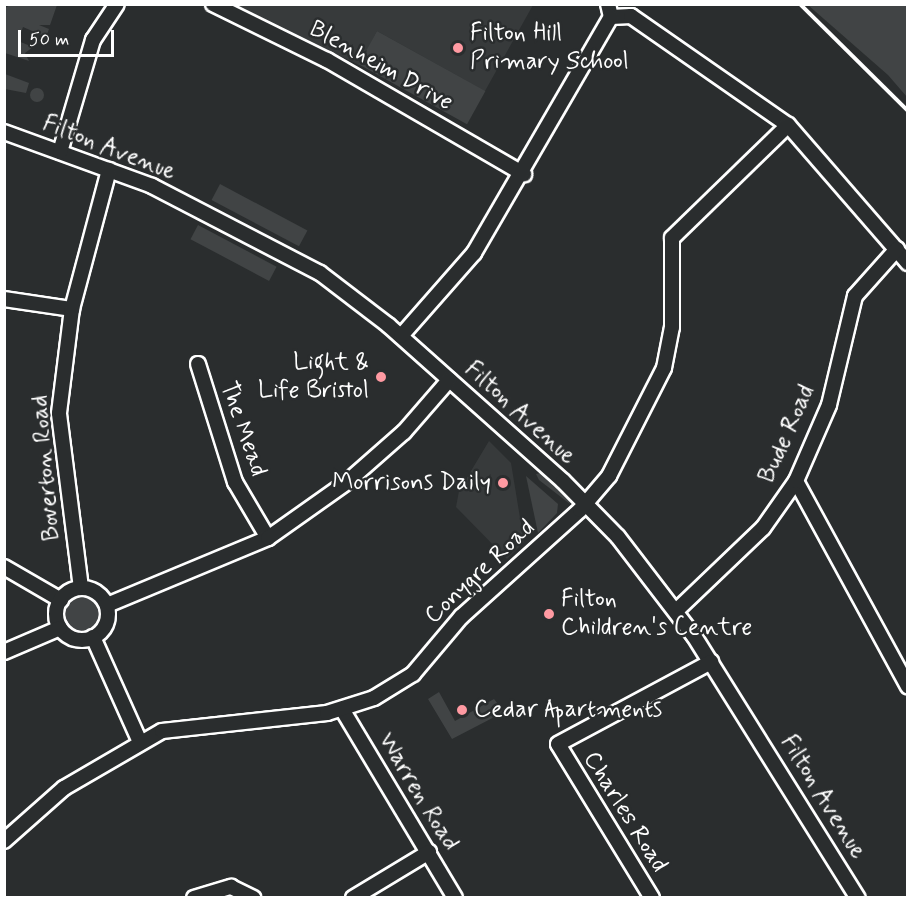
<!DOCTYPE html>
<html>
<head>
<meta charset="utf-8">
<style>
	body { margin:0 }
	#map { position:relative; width:912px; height:902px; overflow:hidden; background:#2a2d2e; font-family:Mynerve,sans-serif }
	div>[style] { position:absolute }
	.built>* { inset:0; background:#373a3b }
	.green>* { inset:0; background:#414445; transform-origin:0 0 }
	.round { border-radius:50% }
	.roads { filter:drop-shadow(2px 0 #fff) drop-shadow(-2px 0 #fff) drop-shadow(0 2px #fff) drop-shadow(0 -2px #fff) }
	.minor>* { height:14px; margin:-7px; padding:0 7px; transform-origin:7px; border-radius:7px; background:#2a2d2e }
	.minor>.ring { margin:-7px; padding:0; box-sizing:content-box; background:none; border:14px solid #2a2d2e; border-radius:50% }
	.rail>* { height:4px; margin:-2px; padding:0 2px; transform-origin:2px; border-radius:2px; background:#fff }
	.dots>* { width:16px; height:16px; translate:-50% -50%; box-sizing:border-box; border:3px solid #2a2d2e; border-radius:50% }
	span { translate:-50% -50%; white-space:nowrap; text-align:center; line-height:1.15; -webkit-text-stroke:5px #2a2d2e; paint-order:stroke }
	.poi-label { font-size:24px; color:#fff }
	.left { translate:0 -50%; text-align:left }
	.right { translate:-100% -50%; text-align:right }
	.street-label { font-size:24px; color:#fff }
	.frame { position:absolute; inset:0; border:6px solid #fff; pointer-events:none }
	.scale { position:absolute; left:18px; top:30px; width:96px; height:27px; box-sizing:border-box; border:3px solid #fff; border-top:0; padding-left:8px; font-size:18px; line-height:21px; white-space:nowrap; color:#fff; -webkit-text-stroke:4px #2a2d2e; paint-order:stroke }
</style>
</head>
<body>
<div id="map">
	<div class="built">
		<i style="clip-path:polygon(235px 5px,533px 5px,485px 91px,377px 31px,359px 65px)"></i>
		<i style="clip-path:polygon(489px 441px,511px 463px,524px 542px,507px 559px,456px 507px,459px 491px)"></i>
	</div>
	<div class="green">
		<i style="clip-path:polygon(12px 4px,57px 5px,50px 25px,39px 25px,49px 29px,46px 37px,23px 27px,18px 41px,33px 47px,25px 53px,29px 61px,5px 53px,5px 8px)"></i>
		<i style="clip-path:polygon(808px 5px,907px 5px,907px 97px,888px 75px)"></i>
		<i style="left:377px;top:31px;width:124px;height:38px;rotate:29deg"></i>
		<i style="clip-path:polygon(5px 74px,29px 83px,26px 93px,5px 89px)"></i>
		<i class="round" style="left:30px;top:88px;width:14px;height:14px"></i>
		<i style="left:220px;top:184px;width:99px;height:18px;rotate:28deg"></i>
		<i style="left:198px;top:225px;width:89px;height:16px;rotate:28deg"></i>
		<i style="clip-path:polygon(541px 473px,568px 496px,570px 504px,539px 480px,536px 474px)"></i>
		<i style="clip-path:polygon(526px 476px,558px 504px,557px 513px,538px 533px)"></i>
		<i class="round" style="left:65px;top:595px;width:36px;height:36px"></i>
		<i style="clip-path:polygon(439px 692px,455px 721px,494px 699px,504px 712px,452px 739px,428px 699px)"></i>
	</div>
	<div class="roads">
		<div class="minor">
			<i style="left:213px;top:4px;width:127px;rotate:26.2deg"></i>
			<i style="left:327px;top:60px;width:228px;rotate:30.1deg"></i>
			<i style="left:608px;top:4px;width:13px;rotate:77deg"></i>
			<i style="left:611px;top:17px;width:20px;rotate:-3deg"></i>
			<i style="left:631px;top:16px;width:191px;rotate:34.8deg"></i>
			<i style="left:788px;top:125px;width:183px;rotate:49deg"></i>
			<i style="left:4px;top:132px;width:158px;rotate:20deg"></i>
			<i style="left:152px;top:186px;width:189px;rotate:27.4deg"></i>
			<i style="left:320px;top:273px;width:86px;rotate:37.4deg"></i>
			<i style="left:388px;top:325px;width:234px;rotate:41.7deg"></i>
			<i style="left:563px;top:481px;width:78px;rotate:45.5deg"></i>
			<i style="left:618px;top:537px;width:125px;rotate:52.5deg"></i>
			<i style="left:694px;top:636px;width:309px;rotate:58deg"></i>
			<i style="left:60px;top:152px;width:117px;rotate:-73.6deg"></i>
			<i style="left:93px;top:40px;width:43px;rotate:-56.3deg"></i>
			<i style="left:4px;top:299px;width:69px;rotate:8.4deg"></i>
			<i style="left:401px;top:336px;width:111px;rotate:-48.7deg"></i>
			<i style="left:474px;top:253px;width:273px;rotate:-59.9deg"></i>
			<i style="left:198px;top:364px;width:124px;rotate:72.6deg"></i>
			<i style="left:235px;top:482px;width:65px;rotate:59.5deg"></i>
			<i style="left:796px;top:481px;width:234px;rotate:61.4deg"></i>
			<i style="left:4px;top:567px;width:66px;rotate:30.1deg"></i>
			<i style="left:81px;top:588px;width:176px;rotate:-97.2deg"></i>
			<i style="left:59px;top:413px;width:105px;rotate:-82.9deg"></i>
			<i style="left:72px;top:309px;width:144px;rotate:-75.1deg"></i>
			<i class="ring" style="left:56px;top:588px;width:38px;height:38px"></i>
			<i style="left:107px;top:605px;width:174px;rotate:-22.6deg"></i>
			<i style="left:268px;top:538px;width:97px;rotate:-35.3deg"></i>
			<i style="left:347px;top:482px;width:76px;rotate:-41.3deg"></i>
			<i style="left:404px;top:432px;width:69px;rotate:-49.1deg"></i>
			<i style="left:676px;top:611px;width:120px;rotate:-43.7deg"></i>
			<i style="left:763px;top:528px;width:57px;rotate:-54.9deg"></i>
			<i style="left:796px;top:481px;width:83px;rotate:-66.5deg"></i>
			<i style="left:829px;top:405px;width:112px;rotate:-76.6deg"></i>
			<i style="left:855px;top:296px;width:63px;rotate:-48.2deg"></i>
			<i style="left:93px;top:637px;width:113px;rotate:65.9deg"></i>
			<i style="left:4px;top:652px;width:61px;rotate:-23.2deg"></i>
			<i style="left:342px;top:709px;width:220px;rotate:59.1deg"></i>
			<i style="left:4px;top:841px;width:80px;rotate:-41.5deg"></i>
			<i style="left:64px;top:788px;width:113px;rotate:-30.2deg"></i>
			<i style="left:162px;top:731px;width:166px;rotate:-6.2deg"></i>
			<i style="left:327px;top:713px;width:49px;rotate:-17.7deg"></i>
			<i style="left:374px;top:698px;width:46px;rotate:-31.6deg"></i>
			<i style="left:413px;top:674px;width:75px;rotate:-49.9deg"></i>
			<i style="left:461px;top:617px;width:160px;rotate:-42deg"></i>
			<i style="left:580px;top:510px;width:45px;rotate:-49.5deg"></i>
			<i style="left:609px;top:476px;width:121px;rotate:-63deg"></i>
			<i style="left:664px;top:368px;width:42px;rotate:-79deg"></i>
			<i style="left:672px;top:327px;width:89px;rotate:-90deg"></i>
			<i style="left:672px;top:238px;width:162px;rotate:-44.2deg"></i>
			<i style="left:194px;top:898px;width:39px;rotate:-17deg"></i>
			<i style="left:231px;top:887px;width:25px;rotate:26deg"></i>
			<i style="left:353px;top:898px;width:89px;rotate:-31.2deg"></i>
			<i style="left:652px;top:898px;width:180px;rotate:-121.4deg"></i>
			<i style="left:558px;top:744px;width:174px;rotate:-28.2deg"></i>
		</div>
	</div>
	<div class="rail">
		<i style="left:800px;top:4px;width:152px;rotate:44.7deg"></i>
	</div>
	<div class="dots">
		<i style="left:458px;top:48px;background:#ff9aa2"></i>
		<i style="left:381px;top:377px;background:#ff9aa2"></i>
		<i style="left:503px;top:483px;background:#ff9aa2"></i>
		<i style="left:549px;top:614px;background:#ff9aa2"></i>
		<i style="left:462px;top:710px;background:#ff9aa2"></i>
	</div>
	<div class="poi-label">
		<span class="left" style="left:470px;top:48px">Filton Hill<br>Primary School</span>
		<span class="right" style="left:369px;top:377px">Light &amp;<br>Life Bristol</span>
		<span class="right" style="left:491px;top:483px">Morrisons Daily</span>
		<span class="left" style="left:561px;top:614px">Filton<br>Children's Centre</span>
		<span class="left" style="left:474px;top:710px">Cedar Apartments</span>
	</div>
	<div class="street-label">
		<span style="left:381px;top:66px;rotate:29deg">Blenheim Drive</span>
		<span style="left:109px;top:148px;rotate:21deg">Filton Avenue</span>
		<span style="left:520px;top:413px;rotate:42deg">Filton Avenue</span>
		<span style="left:243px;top:429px;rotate:71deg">The Mead</span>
		<span style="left:787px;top:434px;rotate:-66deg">Bude Road</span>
		<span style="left:46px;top:468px;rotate:-95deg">Boverton Road</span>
		<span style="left:480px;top:572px;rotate:-43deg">Conygre Road</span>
		<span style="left:418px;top:792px;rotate:59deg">Warren Road</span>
		<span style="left:823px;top:797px;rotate:58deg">Filton Avenue</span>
		<span style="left:625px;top:812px;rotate:58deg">Charles Road</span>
	</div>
	<div class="frame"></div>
	<div class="scale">50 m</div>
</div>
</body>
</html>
